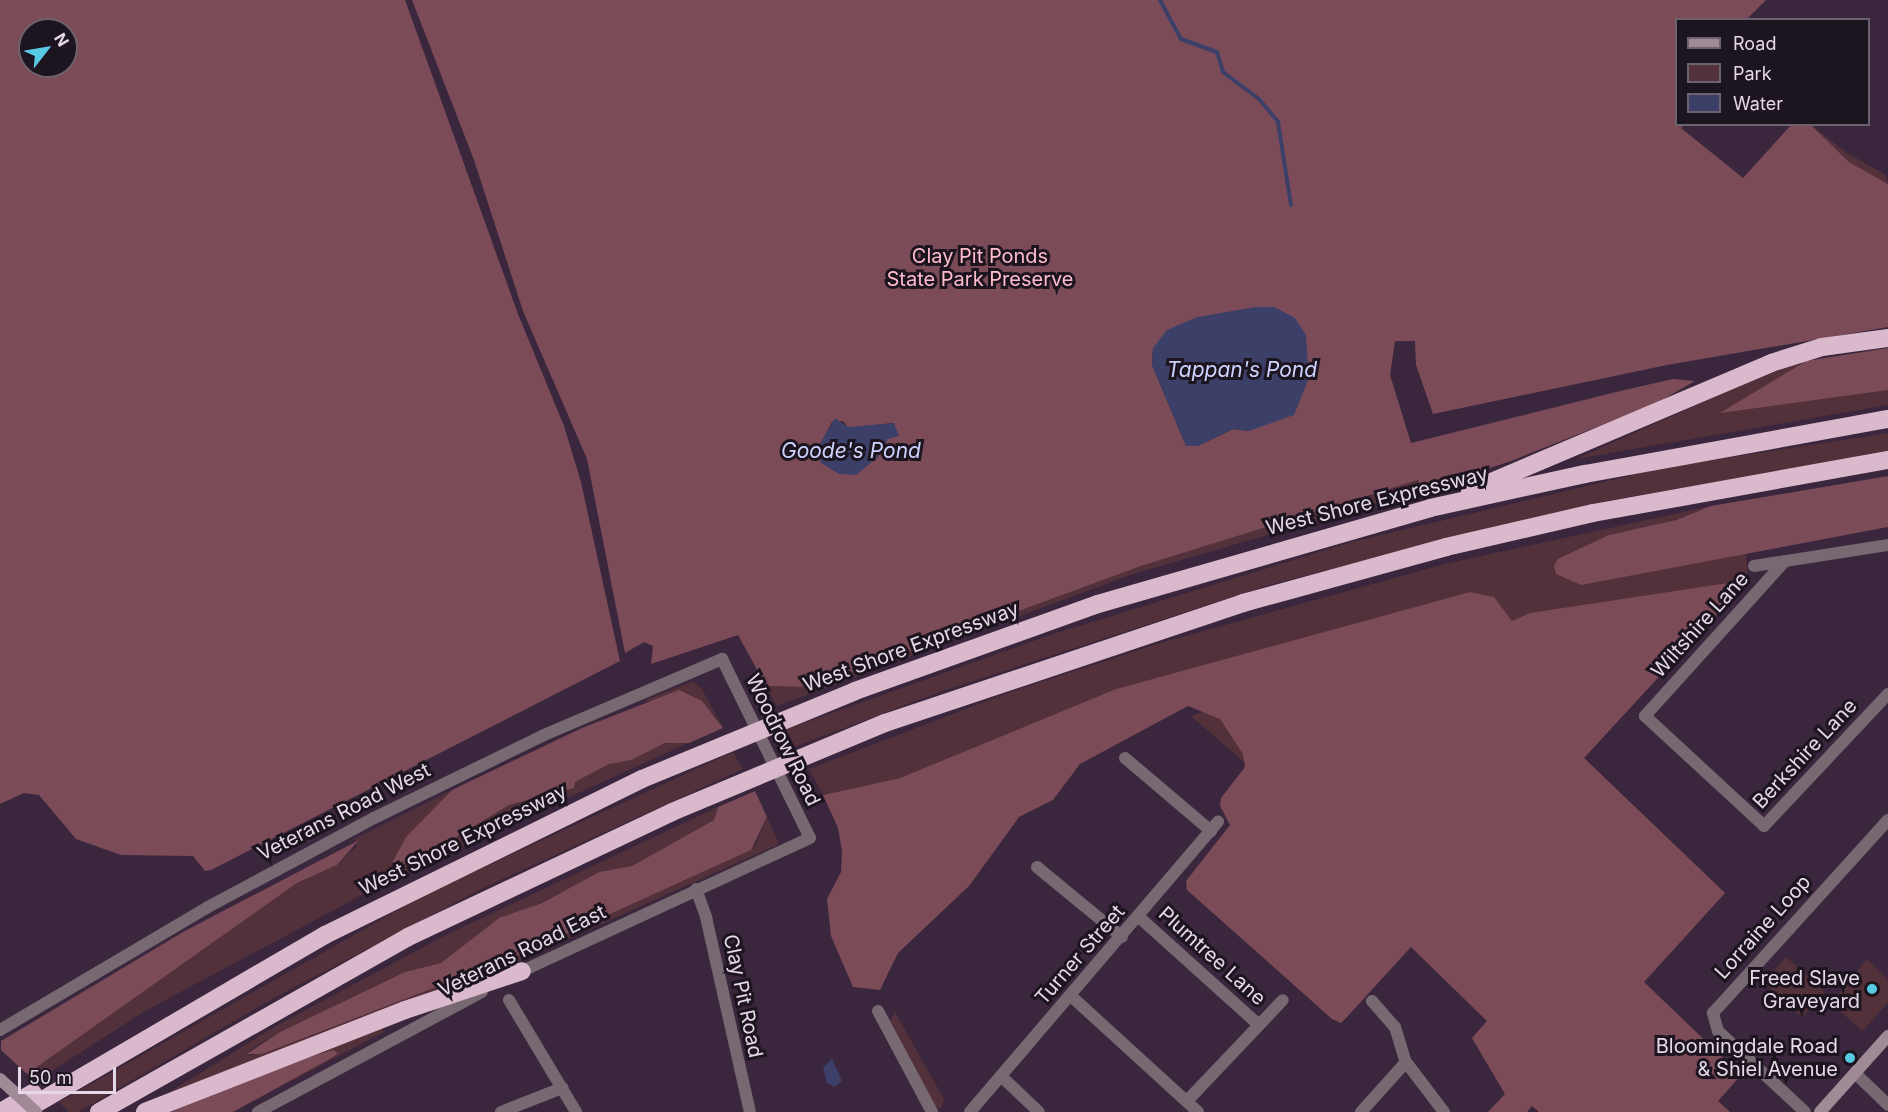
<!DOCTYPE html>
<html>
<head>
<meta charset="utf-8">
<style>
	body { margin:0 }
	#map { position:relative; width:1888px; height:1112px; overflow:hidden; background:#3a273d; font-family:Inter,sans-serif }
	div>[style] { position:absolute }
	.green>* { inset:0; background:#53313a; transform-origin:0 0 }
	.forest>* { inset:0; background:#7c4b58 }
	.water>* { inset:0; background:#3c4069 }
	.stream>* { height:4px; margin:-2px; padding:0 2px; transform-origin:2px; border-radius:2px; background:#3c4069 }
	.street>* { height:12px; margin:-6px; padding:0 6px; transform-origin:6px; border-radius:6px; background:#776971 }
	.secondary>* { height:12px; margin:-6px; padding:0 6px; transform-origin:6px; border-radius:6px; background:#a08a96 }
	.highway>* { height:18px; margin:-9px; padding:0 9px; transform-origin:9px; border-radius:9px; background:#dbb9cd }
	.secondary-bridge>* { height:12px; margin:-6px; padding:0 6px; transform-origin:6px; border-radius:6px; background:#a08a96 }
	.highway-bridge>* { height:18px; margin:-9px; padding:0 9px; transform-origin:9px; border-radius:9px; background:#dbb9cd }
	.dots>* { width:16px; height:16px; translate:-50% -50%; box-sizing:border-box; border:3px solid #1c141e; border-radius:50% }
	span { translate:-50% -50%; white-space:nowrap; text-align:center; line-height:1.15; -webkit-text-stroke:6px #1c141e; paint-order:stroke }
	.park-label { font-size:20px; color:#febbcb }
	.street-label { font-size:20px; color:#e5d9e7 }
	.poi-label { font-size:20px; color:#e5d9e7 }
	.right { translate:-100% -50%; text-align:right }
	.water-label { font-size:21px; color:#ced3fe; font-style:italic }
	.legend { position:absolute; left:1675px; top:18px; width:195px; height:108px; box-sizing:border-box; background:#1c141e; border:2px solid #6c636e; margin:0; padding:8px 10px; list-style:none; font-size:18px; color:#e5d9e7 }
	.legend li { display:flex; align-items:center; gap:12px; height:30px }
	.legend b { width:30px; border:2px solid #6c636e }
	.north { position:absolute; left:18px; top:18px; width:60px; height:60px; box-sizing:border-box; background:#1c141e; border:2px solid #6c636e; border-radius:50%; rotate:59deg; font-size:16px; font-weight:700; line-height:24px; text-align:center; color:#e5d9e7 }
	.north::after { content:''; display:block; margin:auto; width:21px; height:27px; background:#58c9e3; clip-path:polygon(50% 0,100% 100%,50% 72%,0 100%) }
	.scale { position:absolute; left:18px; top:1067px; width:98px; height:27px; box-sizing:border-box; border:3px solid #e5d9e7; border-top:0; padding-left:8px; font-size:18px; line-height:21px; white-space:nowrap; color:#e5d9e7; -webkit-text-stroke:4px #1c141e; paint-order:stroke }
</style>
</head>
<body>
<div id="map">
	<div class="green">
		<i style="clip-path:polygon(1811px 125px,1847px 153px,1886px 175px,1888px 184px,1849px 162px)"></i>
		<i style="clip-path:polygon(1888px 348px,1888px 405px,1576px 459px,1780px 368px)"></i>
		<i style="clip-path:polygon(1888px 433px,1888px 453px,1605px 501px,1276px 583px,945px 690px,794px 747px,785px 730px,1050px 635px,1352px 542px,1663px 468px)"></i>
		<i style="clip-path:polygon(1418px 480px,1423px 490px,1133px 574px,777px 706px,766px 686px,813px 687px,1141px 566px)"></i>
		<i style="clip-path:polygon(1711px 506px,1676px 520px,1609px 535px,1581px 585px,1746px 553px,1748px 580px,1584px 758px,1725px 893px,1644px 982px,1741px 1075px,1718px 1101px,1730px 1112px,1539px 1112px,1532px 1106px,1527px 1112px,1488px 1112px,1505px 1094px,1472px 1038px,1487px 1021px,1411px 947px,1546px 616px,1530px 613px,1512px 621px,1494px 597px,1470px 592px,1116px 689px,900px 778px,823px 795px,809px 769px,1008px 693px,1157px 644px,1445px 564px)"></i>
		<i style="clip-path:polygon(1319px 679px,1246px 764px,1191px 716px,1199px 713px)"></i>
		<i style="clip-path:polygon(693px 681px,702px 689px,723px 728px,712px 713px,665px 696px,657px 702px,644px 701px)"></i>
		<i style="clip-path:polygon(676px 740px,688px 743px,401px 874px,145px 1011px,36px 1081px,27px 1074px,297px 883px,337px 865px,357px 846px,355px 840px,350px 841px,452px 790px,407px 837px,392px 863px,396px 866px,443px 845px,509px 805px,574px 788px,575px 782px,609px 764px)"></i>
		<i style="clip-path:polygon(733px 752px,743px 769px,485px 887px,272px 999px,78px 1112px,69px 1112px,59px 1102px,430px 892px)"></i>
		<i style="clip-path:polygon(718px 807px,714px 820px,632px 866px,599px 872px,541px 903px,499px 918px,441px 963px,405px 972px,280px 1032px,250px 1050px,249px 1056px,522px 954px,744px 853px,756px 844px,767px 817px,779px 844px,519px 961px,168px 1093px,274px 1027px,446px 935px)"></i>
		<i style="left:1786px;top:957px;width:52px;height:34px;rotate:42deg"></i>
		<i style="clip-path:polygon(1867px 959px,1888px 980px,1888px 1003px,1862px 1031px,1831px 1003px)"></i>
		<i style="clip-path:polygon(895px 1012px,944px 1099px,941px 1109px,934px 1105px,890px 1021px)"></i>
		<i style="clip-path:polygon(382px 1027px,384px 1032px,233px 1112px,333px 1050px,276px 1067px)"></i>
	</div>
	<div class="forest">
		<i style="clip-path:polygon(evenodd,0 0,405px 0,518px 314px,564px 426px,581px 482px,620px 661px,211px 870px,205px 871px,193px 856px,121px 855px,76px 839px,39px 795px,24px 793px,0 804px,0 0,30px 30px,66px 30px,66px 66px,30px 66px,30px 30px)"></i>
		<i style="clip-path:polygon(evenodd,412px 0,1766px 0,1747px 19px,1676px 20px,1676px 124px,1684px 125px,1681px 128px,1743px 178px,1791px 125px,1811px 125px,1849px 162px,1888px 184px,1888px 327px,1667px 365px,1433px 414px,1416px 365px,1415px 341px,1395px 341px,1390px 375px,1411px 443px,1620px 391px,1673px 379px,1695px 381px,1655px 404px,1511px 461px,1423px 490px,1418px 480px,1141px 566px,813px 687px,766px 686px,738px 635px,651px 664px,653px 646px,644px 642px,625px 653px,587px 459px,523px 311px,474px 160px,412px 0,1153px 348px,1249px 431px,1233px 429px,1198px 446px,1186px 446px,1152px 365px,1153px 348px,412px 0,843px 421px,848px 428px,894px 423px,878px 457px,816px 452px,832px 422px,843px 421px)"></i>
		<i style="clip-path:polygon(1888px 348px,1888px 390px,1720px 413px,1806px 361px)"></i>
		<i style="clip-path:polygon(1888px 476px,1888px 527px,1581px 585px,1556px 574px,1554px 566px,1558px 559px,1609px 535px,1676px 520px,1711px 506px)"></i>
		<i style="clip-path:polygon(1748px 580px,1584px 758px,1725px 893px,1644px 982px,1741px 1075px,1718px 1101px,1730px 1112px,1539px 1112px,1532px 1106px,1527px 1112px,1488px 1112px,1505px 1094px,1472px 1038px,1487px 1021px,1411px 947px,1347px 1017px,1341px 1023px,1332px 1019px,1187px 890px,1186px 881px,1230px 825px,1220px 806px,1221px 798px,1245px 767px,1243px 754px,1220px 719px,1188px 706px,1080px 764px,1053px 800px,1019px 817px,969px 886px,898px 953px,880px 990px,853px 987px,831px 936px,827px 899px,841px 872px,842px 851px,838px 828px,823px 795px,900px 778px,1116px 689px,1470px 592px,1494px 597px,1512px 621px,1530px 613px)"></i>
		<i style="clip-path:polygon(679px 690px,702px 701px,723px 728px,689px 743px,665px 743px,631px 760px,609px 764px,575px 782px,574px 788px,509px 805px,443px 845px,402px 865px,392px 863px,406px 837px,452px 790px,582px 728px)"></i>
		<i style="clip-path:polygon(755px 791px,767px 817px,751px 850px,522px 954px,262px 1054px,247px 1054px,280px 1032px,405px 972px,441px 963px,499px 918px,542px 903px,599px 872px,632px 866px,714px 820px,718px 807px)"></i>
		<i style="clip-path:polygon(359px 840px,337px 865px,297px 883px,27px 1074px,1px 1050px,1px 1041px,183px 932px)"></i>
		<i style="clip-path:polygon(333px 1050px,338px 1053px,333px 1057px,233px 1112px,171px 1112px,276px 1067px)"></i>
	</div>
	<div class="water">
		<i style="clip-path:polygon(1256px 307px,1274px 307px,1295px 318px,1306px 335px,1309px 378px,1294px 415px,1249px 431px,1233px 429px,1198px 446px,1186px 446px,1152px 365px,1153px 348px,1167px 330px,1197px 317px)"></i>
		<i style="clip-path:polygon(835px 418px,848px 427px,894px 423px,899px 436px,888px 439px,878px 457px,856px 475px,839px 474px,821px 463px,816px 451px)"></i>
		<i style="clip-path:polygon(832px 1059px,842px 1081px,835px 1087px,827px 1083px,823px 1068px)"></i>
	</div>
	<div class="stream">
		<i style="left:1160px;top:0;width:44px;rotate:61.7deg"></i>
		<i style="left:1181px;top:39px;width:38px;rotate:20deg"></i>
		<i style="left:1217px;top:52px;width:21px;rotate:73deg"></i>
		<i style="left:1223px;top:72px;width:45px;rotate:36.9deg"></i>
		<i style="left:1259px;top:99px;width:30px;rotate:50deg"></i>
		<i style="left:1278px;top:122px;width:84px;rotate:81.1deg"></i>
	</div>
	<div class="street">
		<i style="left:1785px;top:561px;width:209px;rotate:132.1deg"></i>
		<i style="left:1645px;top:716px;width:162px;rotate:42.7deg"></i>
		<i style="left:1764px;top:826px;width:181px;rotate:-46.8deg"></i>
		<i style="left:1754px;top:566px;width:136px;rotate:-8.9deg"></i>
		<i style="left:1125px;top:758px;width:113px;rotate:40.3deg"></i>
		<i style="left:1037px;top:867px;width:110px;rotate:39.5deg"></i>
		<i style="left:696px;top:889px;width:30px;rotate:70deg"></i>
		<i style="left:706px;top:917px;width:200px;rotate:77.3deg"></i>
		<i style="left:1139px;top:917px;width:161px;rotate:42deg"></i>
		<i style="left:1071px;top:996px;width:172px;rotate:42.4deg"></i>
		<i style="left:509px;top:1000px;width:131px;rotate:59.1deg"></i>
		<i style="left:1372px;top:1001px;width:35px;rotate:49deg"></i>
		<i style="left:1395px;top:1027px;width:37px;rotate:73deg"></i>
		<i style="left:1406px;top:1062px;width:63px;rotate:52.8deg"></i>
		<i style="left:878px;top:1011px;width:115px;rotate:61.9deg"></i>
		<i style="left:0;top:1030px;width:242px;rotate:-30.6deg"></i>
		<i style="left:208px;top:907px;width:188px;rotate:-28.2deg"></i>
		<i style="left:374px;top:818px;width:189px;rotate:-26deg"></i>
		<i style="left:544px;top:735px;width:194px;rotate:-23.1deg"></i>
		<i style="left:722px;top:659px;width:199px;rotate:63.8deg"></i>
		<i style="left:810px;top:838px;width:324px;rotate:155.2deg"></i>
		<i style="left:1855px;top:1073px;width:46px;rotate:44.1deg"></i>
		<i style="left:1001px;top:1076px;width:52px;rotate:43.5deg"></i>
		<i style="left:1187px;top:1101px;width:139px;rotate:-46.5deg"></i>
		<i style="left:258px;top:1112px;width:254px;rotate:-28.2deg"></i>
		<i style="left:501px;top:1112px;width:66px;rotate:-21.5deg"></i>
		<i style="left:970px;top:1112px;width:382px;rotate:-49.5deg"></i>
		<i style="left:1361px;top:1112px;width:67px;rotate:-48deg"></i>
		<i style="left:1805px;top:1112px;width:119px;rotate:-137deg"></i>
		<i style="left:1718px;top:1031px;width:19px;rotate:-106deg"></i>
		<i style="left:1713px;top:1013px;width:261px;rotate:-47.8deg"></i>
	</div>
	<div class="secondary">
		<i style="left:1820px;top:1112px;width:102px;rotate:-48.2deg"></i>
	</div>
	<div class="highway">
		<i style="left:1470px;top:491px;width:327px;rotate:-23deg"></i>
		<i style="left:1771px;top:363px;width:53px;rotate:-17.4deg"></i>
		<i style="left:1822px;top:347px;width:67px;rotate:-7.8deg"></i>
		<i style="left:855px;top:691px;width:258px;rotate:-19.7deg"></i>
		<i style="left:1098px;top:604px;width:346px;rotate:-16.1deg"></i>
		<i style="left:1430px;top:508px;width:159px;rotate:-12.4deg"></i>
		<i style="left:1585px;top:474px;width:308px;rotate:-10.3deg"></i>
		<i style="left:885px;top:723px;width:378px;rotate:-18.5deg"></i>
		<i style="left:1243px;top:603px;width:211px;rotate:-15.4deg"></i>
		<i style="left:1446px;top:547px;width:151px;rotate:-13deg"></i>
		<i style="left:1593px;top:513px;width:300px;rotate:-10.2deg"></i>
		<i style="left:1px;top:1112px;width:37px;rotate:-31deg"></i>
		<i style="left:22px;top:1112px;width:351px;rotate:-30.3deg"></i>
		<i style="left:325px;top:935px;width:353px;rotate:-26.2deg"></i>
		<i style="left:99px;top:1112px;width:355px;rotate:-29.5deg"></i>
		<i style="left:408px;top:937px;width:292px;rotate:-25.3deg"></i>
		<i style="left:145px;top:1112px;width:279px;rotate:-21.4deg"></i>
		<i style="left:405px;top:1010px;width:123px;rotate:-18.4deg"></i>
	</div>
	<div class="secondary-bridge">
		<i style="left:0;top:1079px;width:49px;rotate:42.5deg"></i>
	</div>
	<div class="highway-bridge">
		<i style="left:642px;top:779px;width:230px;rotate:-22.4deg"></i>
		<i style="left:672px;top:812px;width:231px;rotate:-22.7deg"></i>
	</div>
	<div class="dots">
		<i style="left:1872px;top:989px;background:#58c9e3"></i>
		<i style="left:1850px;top:1058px;background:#58c9e3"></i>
	</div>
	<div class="park-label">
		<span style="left:980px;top:268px">Clay Pit Ponds<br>State Park Preserve</span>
	</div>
	<div class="street-label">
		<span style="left:1377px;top:501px;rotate:-14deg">West Shore Expressway</span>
		<span style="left:1700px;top:625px;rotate:-48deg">Wiltshire Lane</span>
		<span style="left:911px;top:647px;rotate:-20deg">West Shore Expressway</span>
		<span style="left:783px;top:740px;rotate:64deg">Woodrow Road</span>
		<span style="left:1805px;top:754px;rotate:-47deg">Berkshire Lane</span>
		<span style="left:344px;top:812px;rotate:-27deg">Veterans Road West</span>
		<span style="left:463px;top:840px;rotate:-26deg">West Shore Expressway</span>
		<span style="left:1763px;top:927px;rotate:-48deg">Lorraine Loop</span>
		<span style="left:522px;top:951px;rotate:-26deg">Veterans Road East</span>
		<span style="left:1080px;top:955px;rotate:-49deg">Turner Street</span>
		<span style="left:1212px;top:956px;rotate:42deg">Plumtree Lane</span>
		<span style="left:743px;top:996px;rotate:78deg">Clay Pit Road</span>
	</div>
	<div class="poi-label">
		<span class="right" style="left:1860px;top:990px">Freed Slave<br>Graveyard</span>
		<span class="right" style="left:1838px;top:1058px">Bloomingdale Road<br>&amp; Shiel Avenue</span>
	</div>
	<div class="water-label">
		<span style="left:1242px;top:370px">Tappan's Pond</span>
		<span style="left:851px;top:451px">Goode's Pond</span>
	</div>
	<ul class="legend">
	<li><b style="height:8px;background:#a08a96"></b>Road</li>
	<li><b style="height:16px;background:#53313a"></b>Park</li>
	<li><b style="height:16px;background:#3c4069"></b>Water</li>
	</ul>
	<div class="north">N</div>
	<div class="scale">50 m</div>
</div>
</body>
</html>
